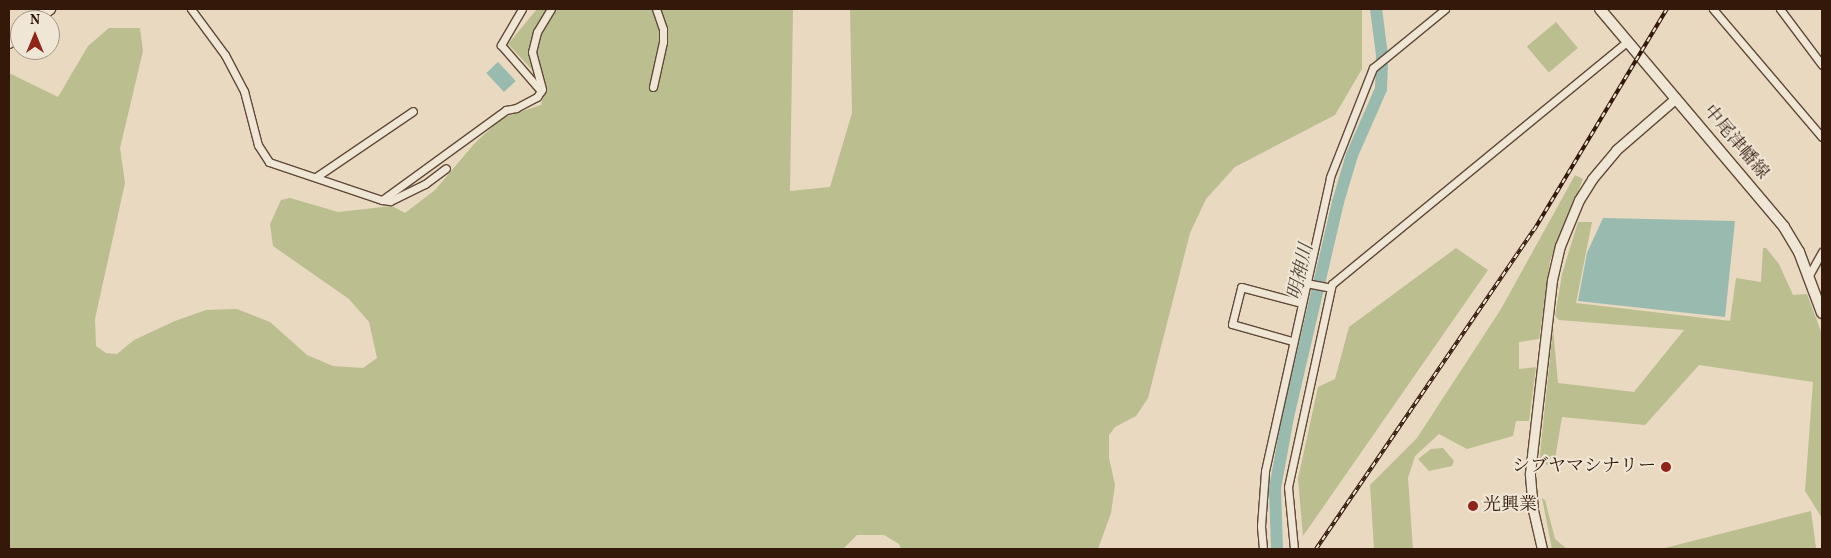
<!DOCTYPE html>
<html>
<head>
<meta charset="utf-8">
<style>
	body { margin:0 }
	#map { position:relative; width:1831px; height:558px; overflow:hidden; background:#e8d9c0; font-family:Vollkorn,"Noto Serif JP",serif }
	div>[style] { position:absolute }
	.green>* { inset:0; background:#bbbe8f; transform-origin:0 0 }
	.water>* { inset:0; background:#98baaf; transform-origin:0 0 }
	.river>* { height:12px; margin:-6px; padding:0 6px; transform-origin:6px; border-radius:6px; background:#98baaf }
	.roads { filter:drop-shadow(1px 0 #614938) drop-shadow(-1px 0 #614938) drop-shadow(0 1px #614938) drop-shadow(0 -1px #614938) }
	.minor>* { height:7px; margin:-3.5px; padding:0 3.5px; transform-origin:3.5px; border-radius:3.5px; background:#f0e6d6 }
	.tertiary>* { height:9px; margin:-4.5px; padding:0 4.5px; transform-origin:4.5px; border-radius:4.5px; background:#f0e6d6 }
	.secondary>* { height:10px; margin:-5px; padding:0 5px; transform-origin:5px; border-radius:5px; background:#f0e6d6 }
	.rail>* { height:4px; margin-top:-2px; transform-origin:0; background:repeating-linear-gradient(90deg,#f0e6d6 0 5.5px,#34190b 0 11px); box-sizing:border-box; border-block:1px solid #34190b }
	.dots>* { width:14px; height:14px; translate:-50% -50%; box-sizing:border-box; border:2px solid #f0e6d6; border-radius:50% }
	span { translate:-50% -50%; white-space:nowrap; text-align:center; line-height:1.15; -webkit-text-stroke:4px #f0e6d6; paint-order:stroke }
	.street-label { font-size:18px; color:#34190b }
	.poi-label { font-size:18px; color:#34190b }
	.right { translate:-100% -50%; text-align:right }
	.left { translate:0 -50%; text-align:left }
	.water-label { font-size:19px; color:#52493c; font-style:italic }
	.frame { position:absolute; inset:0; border:10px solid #34190b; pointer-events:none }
	.north { position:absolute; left:10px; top:10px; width:50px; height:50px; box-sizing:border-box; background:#f0e6d6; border:1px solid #a59485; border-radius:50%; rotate:0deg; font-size:14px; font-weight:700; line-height:20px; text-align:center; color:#34190b }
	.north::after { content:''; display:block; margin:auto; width:18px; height:22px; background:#8f2418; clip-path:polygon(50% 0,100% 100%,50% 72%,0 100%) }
</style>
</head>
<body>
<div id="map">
	<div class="green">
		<i style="clip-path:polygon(537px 9px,793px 9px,790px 191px,830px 187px,852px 113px,850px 9px,1362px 9px,1362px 69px,1335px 115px,1235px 167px,1206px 199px,1190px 233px,1148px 398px,1136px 416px,1115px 427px,1109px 435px,1109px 458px,1115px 485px,1111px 513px,1098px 549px,901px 549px,899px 544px,884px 535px,857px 535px,843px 549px,9px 549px,9px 73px,58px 97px,88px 46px,109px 28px,140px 28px,143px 51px,120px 148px,125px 183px,95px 319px,96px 346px,106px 353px,117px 354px,134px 340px,175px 321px,206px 310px,237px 309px,270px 322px,307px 355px,333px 366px,363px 368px,377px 358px,369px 322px,349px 299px,273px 246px,270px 224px,281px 200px,290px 198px,338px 212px,392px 206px,405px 213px,435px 190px,474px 144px,502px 118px,541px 105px,547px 86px,508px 44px)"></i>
		<i style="left:1556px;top:22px;width:34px;height:38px;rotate:50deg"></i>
		<i style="clip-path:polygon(1575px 175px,1583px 179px,1550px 261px,1539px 339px,1519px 342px,1519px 369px,1536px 367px,1529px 421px,1516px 421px,1513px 436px,1467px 449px,1439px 434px,1415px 456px,1408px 478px,1413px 549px,1374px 549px,1370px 485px,1417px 438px,1501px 309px)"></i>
		<i style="clip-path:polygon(1578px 222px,1592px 222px,1576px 303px,1730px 321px,1736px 278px,1761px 282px,1763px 248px,1766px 248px,1779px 264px,1793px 295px,1807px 294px,1822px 334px,1822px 518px,1805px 491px,1813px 382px,1699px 365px,1645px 425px,1562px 417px,1554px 465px,1539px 464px,1553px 328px,1558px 383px,1634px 392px,1684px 330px,1559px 320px,1555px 316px,1562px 274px)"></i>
		<i style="clip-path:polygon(1456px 248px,1488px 270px,1303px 536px,1298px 479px,1318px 387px,1335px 379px,1349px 327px)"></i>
		<i style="clip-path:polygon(1443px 448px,1454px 461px,1452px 466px,1429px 471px,1418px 459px,1431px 449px)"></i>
		<i style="clip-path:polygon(1542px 498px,1545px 500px,1555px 539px,1567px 549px,1552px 549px)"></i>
		<i style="clip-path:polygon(1811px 511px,1816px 548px,1811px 549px,1661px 549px)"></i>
	</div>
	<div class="water">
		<i style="left:498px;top:62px;width:26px;height:16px;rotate:47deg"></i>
		<i style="clip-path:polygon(1603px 218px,1735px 221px,1725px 317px,1578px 301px,1587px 253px)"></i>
	</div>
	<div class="river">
		<i style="left:1277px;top:549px;width:61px;rotate:-91.9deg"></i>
		<i style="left:1275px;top:488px;width:72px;rotate:-79.6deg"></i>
		<i style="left:1288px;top:417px;width:221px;rotate:-76.9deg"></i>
		<i style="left:1338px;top:202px;width:49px;rotate:-73.4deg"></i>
		<i style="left:1352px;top:155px;width:72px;rotate:-66.3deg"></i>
		<i style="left:1381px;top:89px;width:34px;rotate:-88deg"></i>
		<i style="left:1382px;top:55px;width:46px;rotate:-97.4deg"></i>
	</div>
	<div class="roads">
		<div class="minor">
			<i style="left:191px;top:9px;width:57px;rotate:53.5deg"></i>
			<i style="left:225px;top:55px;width:41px;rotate:62.2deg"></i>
			<i style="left:244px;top:91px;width:56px;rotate:75.5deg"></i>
			<i style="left:258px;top:145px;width:20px;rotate:57deg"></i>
			<i style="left:269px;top:162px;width:119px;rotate:18.6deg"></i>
			<i style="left:382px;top:200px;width:153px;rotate:-36deg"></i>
			<i style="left:506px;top:110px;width:10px;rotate:-11deg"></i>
			<i style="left:516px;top:108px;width:24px;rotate:-28deg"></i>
			<i style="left:537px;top:97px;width:9px;rotate:-58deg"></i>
			<i style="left:542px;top:89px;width:38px;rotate:-105deg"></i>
			<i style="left:532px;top:52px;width:21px;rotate:-76deg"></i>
			<i style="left:537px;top:32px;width:27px;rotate:-59deg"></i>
			<i style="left:522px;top:9px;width:42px;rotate:120.3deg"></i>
			<i style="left:501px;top:45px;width:61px;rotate:49deg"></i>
			<i style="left:1713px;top:9px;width:168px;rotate:49.6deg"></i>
			<i style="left:1780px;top:9px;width:70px;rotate:53.1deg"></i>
			<i style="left:653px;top:87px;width:46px;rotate:-77.5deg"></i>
			<i style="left:663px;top:42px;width:13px;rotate:-90deg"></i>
			<i style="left:663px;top:29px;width:21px;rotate:-109deg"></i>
			<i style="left:316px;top:177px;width:117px;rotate:-34.2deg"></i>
			<i style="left:382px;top:200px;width:8px;rotate:7deg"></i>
			<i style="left:390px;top:201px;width:39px;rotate:-26deg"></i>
			<i style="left:425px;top:184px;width:26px;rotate:-37deg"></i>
			<i style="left:1808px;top:277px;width:29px;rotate:-61deg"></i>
			<i style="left:1306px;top:283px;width:25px;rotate:11deg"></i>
			<i style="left:1292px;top:341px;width:62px;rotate:-164.2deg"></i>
			<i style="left:1232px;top:324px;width:38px;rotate:-76deg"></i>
			<i style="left:1241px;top:287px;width:62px;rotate:14.9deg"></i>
			<i style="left:1263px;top:549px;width:23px;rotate:-95deg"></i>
			<i style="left:1261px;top:526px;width:55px;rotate:-85.8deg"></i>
			<i style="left:1265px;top:471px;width:301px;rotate:-77.5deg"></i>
			<i style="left:1330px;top:177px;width:117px;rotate:-68.5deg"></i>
			<i style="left:1373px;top:68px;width:93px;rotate:-39.3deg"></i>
			<i style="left:1294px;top:549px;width:62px;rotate:-95.5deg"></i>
			<i style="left:1288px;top:487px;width:208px;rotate:-77.8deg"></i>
			<i style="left:1332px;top:284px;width:382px;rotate:-39.4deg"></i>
		</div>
		<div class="tertiary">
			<i style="left:1542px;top:549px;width:40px;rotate:-103deg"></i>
			<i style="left:1533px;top:510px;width:37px;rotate:-95deg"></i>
			<i style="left:1530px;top:473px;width:194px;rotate:-83.5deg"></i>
			<i style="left:1552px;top:280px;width:35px;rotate:-77deg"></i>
			<i style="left:1560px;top:246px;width:50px;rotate:-67.6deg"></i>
			<i style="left:1579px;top:200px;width:25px;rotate:-58deg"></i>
			<i style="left:1592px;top:179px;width:38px;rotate:-50deg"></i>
			<i style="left:1616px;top:150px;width:79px;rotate:-40.9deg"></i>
		</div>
		<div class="secondary">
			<i style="left:1600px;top:9px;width:285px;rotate:49.8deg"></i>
			<i style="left:1784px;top:227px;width:29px;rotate:59deg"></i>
			<i style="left:1799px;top:252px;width:65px;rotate:69.3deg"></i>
			<i style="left:35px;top:20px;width:19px;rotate:-36deg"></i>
			<i style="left:9px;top:43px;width:15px;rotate:-42deg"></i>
		</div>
	</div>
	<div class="rail">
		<i style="left:1316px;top:549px;width:386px;rotate:-55.7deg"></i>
		<i style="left:1534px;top:230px;width:258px;rotate:-59deg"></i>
	</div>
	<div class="dots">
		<i style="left:1666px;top:467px;background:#8f2418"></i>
		<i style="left:1473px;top:506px;background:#8f2418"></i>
	</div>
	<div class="street-label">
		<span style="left:1735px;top:143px;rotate:50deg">中尾津幡線</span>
	</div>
	<div class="poi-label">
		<span class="right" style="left:1656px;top:467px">シブヤマシナリー</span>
		<span class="left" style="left:1483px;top:506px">光興業</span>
	</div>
	<div class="water-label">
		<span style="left:1302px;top:272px;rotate:-77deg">明神川</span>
	</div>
	<div class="frame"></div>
	<div class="north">N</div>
</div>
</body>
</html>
